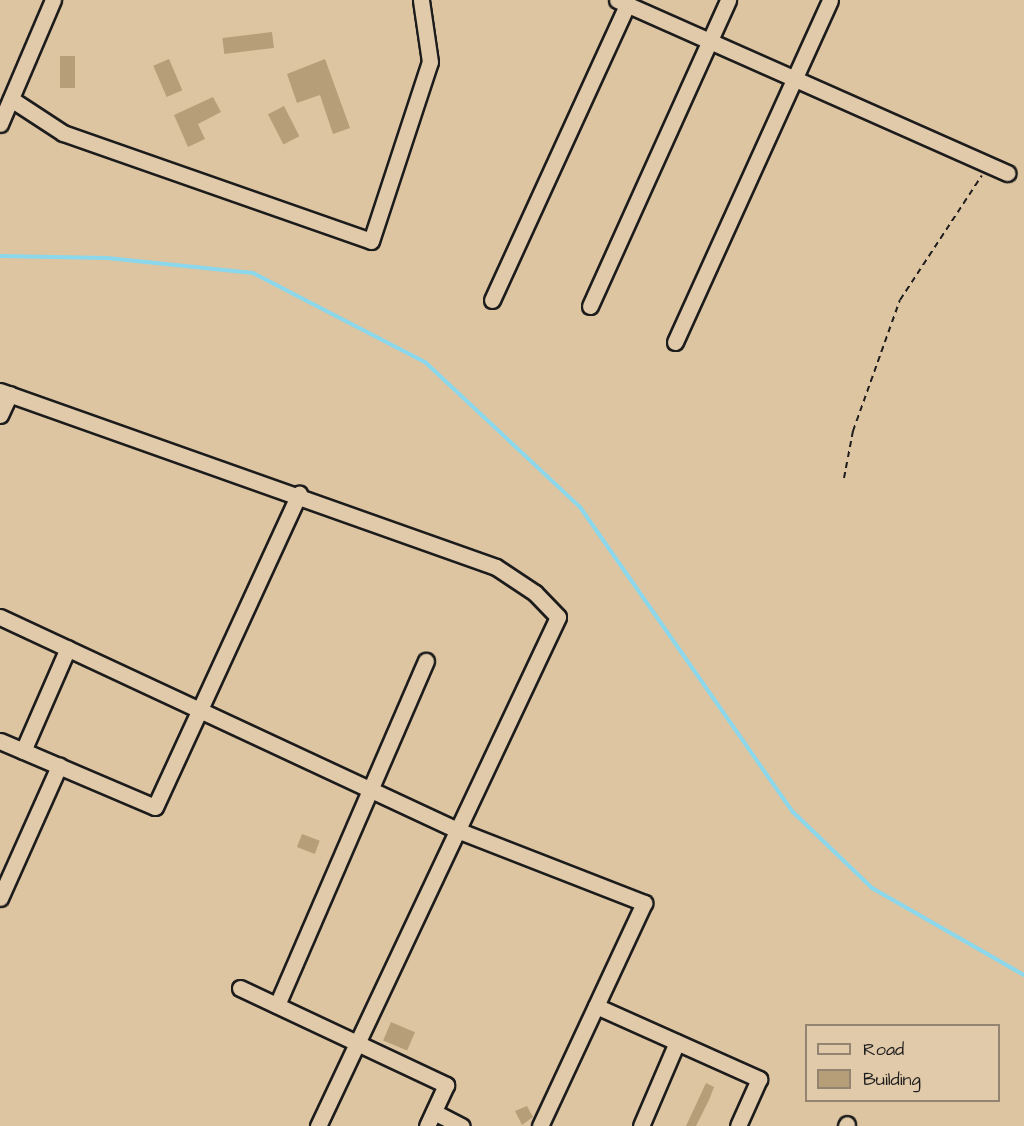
<!DOCTYPE html>
<html>
<head>
<meta charset="utf-8">
<style>
	body { margin:0 }
	#map { position:relative; width:1024px; height:1126px; overflow:hidden; background:#dec5a1; font-family:"Architects Daughter",sans-serif }
	div>[style] { position:absolute }
	.stream>* { height:4px; margin:-2px; padding:0 2px; transform-origin:2px; border-radius:2px; background:#8bd7eb }
	.building>* { inset:0; background:#b59e78; transform-origin:0 0 }
	.path>* { height:2px; margin-top:-1px; transform-origin:0; background:repeating-linear-gradient(90deg,#1c1c1c 0 6px,transparent 0 10.5px) }
	.roads { filter:drop-shadow(2px 0 #1c1c1c) drop-shadow(-2px 0 #1c1c1c) drop-shadow(0 2px #1c1c1c) drop-shadow(0 -2px #1c1c1c) }
	.minor>* { height:15px; margin:-7.5px; padding:0 7.5px; transform-origin:7.5px; border-radius:7.5px; background:#e1caaa }
	span { translate:-50% -50%; white-space:nowrap; text-align:center; line-height:1.15; -webkit-text-stroke:5px #e1caaa; paint-order:stroke }
	.legend { position:absolute; left:805px; top:1024px; width:195px; height:78px; box-sizing:border-box; background:#e1caaa; border:2px solid #928471; margin:0; padding:8px 10px; list-style:none; font-size:18px; color:#1c1c1c }
	.legend li { display:flex; align-items:center; gap:12px; height:30px }
	.legend b { width:30px; border:2px solid #928471 }
</style>
</head>
<body>
<div id="map">
	<div class="stream">
		<i style="left:0;top:256px;width:107px;rotate:1.1deg"></i>
		<i style="left:107px;top:258px;width:147px;rotate:5.9deg"></i>
		<i style="left:253px;top:273px;width:194px;rotate:27.4deg"></i>
		<i style="left:425px;top:362px;width:212px;rotate:43.1deg"></i>
		<i style="left:580px;top:507px;width:372px;rotate:55.1deg"></i>
		<i style="left:793px;top:812px;width:110px;rotate:43.9deg"></i>
		<i style="left:872px;top:888px;width:175px;rotate:29.8deg"></i>
	</div>
	<div class="building">
		<i style="left:272px;top:32px;width:16px;height:50px;rotate:83deg"></i>
		<i style="left:60px;top:56px;width:15px;height:32px"></i>
		<i style="left:169px;top:59px;width:34px;height:17px;rotate:67deg"></i>
		<i style="clip-path:polygon(325px 59px,350px 128px,333px 134px,320px 95px,297px 103px,287px 74px)"></i>
		<i style="clip-path:polygon(213px 97px,221px 112px,198px 124px,205px 139px,188px 147px,174px 115px)"></i>
		<i style="left:284px;top:106px;width:34px;height:18px;rotate:63deg"></i>
		<i style="left:302px;top:834px;width:19px;height:14px;rotate:21deg"></i>
		<i style="left:391px;top:1022px;width:26px;height:20px;rotate:23deg"></i>
		<i style="clip-path:polygon(706px 1083px,714px 1087px,709px 1100px,696px 1126px,686px 1126px)"></i>
		<i style="clip-path:polygon(527px 1106px,533px 1117px,522px 1125px,515px 1111px)"></i>
	</div>
	<div class="path">
		<i style="left:844px;top:478px;width:48px;rotate:-79.2deg"></i>
		<i style="left:853px;top:431px;width:139px;rotate:-70.3deg"></i>
		<i style="left:900px;top:300px;width:149px;rotate:-56.7deg"></i>
	</div>
	<div class="roads">
		<div class="minor">
			<i style="left:617px;top:0;width:427px;rotate:23.9deg"></i>
			<i style="left:11px;top:99px;width:62px;rotate:33.2deg"></i>
			<i style="left:63px;top:133px;width:326px;rotate:19.3deg"></i>
			<i style="left:371px;top:241px;width:188px;rotate:-71.8deg"></i>
			<i style="left:430px;top:62px;width:63px;rotate:-98.3deg"></i>
			<i style="left:0;top:124px;width:135px;rotate:-66.9deg"></i>
			<i style="left:492px;top:300px;width:324px;rotate:-65.4deg"></i>
			<i style="left:590px;top:306px;width:336px;rotate:-65.7deg"></i>
			<i style="left:675px;top:342px;width:375px;rotate:-65.6deg"></i>
			<i style="left:0;top:391px;width:526px;rotate:19.54deg"></i>
			<i style="left:496px;top:567px;width:47px;rotate:33.7deg"></i>
			<i style="left:535px;top:593px;width:33px;rotate:46deg"></i>
			<i style="left:558px;top:617px;width:563px;rotate:115.24deg"></i>
			<i style="left:0;top:415px;width:23px;rotate:-65deg"></i>
			<i style="left:0;top:617px;width:504px;rotate:24.99deg"></i>
			<i style="left:457px;top:830px;width:201px;rotate:21.3deg"></i>
			<i style="left:644px;top:903px;width:246px;rotate:115deg"></i>
			<i style="left:0;top:741px;width:168px;rotate:23.1deg"></i>
			<i style="left:155px;top:807px;width:345px;rotate:-65.3deg"></i>
			<i style="left:23px;top:751px;width:112px;rotate:-66.4deg"></i>
			<i style="left:0;top:898px;width:145px;rotate:-65.9deg"></i>
			<i style="left:240px;top:988px;width:228px;rotate:25.2deg"></i>
			<i style="left:446px;top:1085px;width:45px;rotate:114.9deg"></i>
			<i style="left:277px;top:1005px;width:375px;rotate:-66.6deg"></i>
			<i style="left:596px;top:1006px;width:179px;rotate:24.1deg"></i>
			<i style="left:759px;top:1079px;width:51px;rotate:114.1deg"></i>
			<i style="left:434px;top:1112px;width:31px;rotate:27deg"></i>
			<i style="left:641px;top:1126px;width:91px;rotate:-66.8deg"></i>
			<i style="left:846px;top:1126px;width:2px;rotate:-63deg"></i>
		</div>
	</div>
	<ul class="legend">
	<li><b style="height:8px;background:#e1caaa"></b>Road</li>
	<li><b style="height:16px;background:#b59e78"></b>Building</li>
	</ul>
</div>
</body>
</html>
